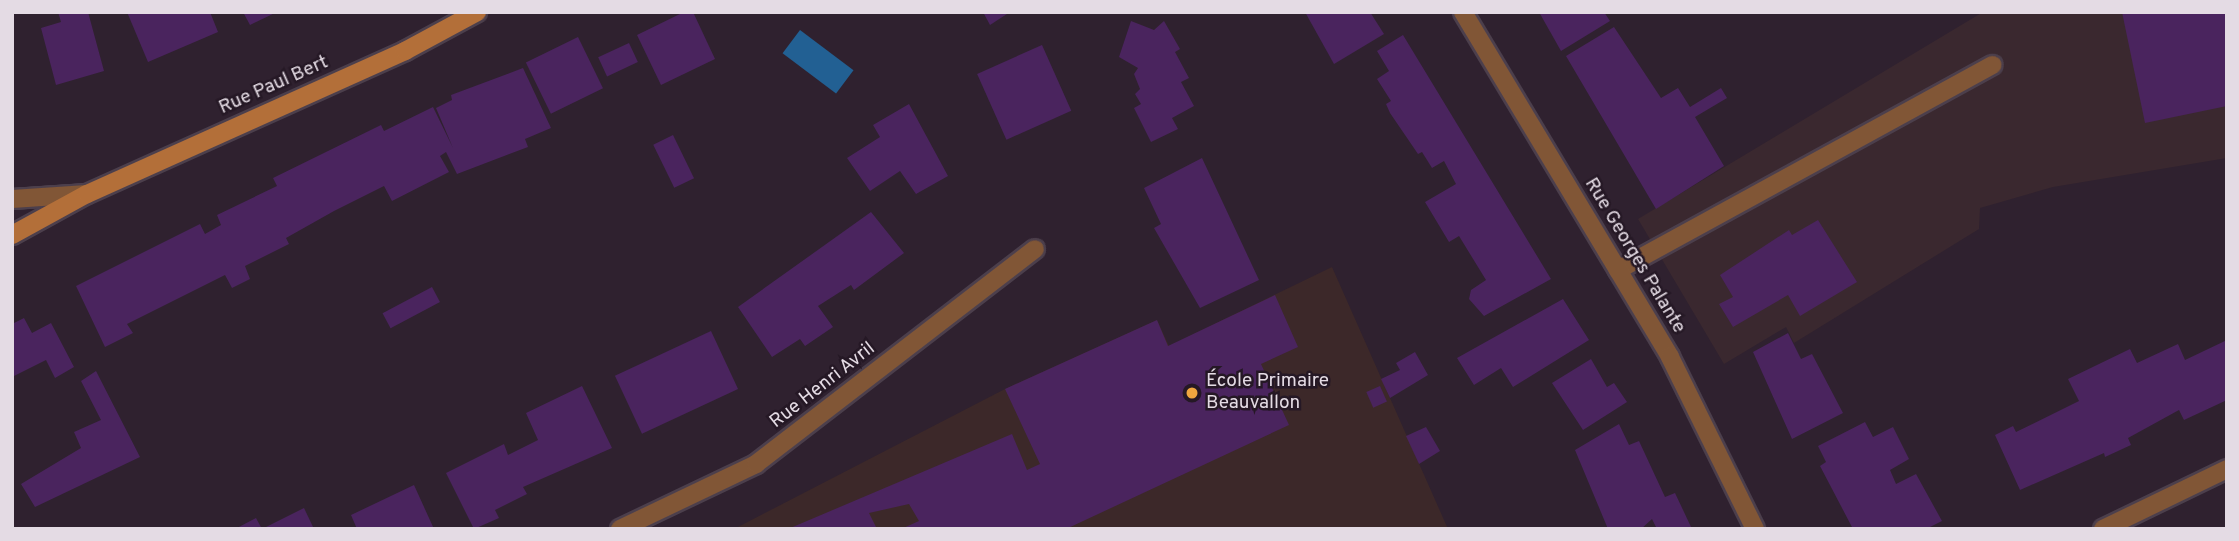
<!DOCTYPE html>
<html>
<head>
<meta charset="utf-8">
<style>
	body { margin:0 }
	#map { position:relative; width:2239px; height:541px; overflow:hidden; background:#2f212f; font-family:Overpass,sans-serif }
	div>[style] { position:absolute }
	.education>* { inset:0; background:#3c2829 }
	.medical>* { inset:0; background:#3a282f }
	.water>* { inset:0; background:#226093; transform-origin:0 0 }
	.building>* { inset:0; background:#4a245e; transform-origin:0 0 }
	.roads { filter:drop-shadow(2px 0 #4c3f4c) drop-shadow(-2px 0 #4c3f4c) drop-shadow(0 2px #4c3f4c) drop-shadow(0 -2px #4c3f4c) }
	.service>* { height:18px; margin:-9px; padding:0 9px; transform-origin:9px; border-radius:9px; background:#815636 }
	.minor>* { height:18px; margin:-9px; padding:0 9px; transform-origin:9px; border-radius:9px; background:#815636 }
	.secondary>* { height:18px; margin:-9px; padding:0 9px; transform-origin:9px; border-radius:9px; background:#b36f39 }
	.dots>* { width:19px; height:19px; translate:-50% -50%; box-sizing:border-box; border:4px solid #251825; border-radius:50% }
	span { translate:-50% -50%; white-space:nowrap; text-align:center; line-height:1.15; -webkit-text-stroke:5px #251825; paint-order:stroke }
	.street-label { font-size:19px; color:#e4dbe4 }
	.poi-label { font-size:19px; color:#e4dbe4 }
	.left { translate:0 -50%; text-align:left }
	.frame { position:absolute; inset:0; border:14px solid #e4dbe4; pointer-events:none }
</style>
</head>
<body>
<div id="map">
	<div class="education">
		<i style="clip-path:polygon(1332px 267px,1448px 529px,734px 529px,1005px 389px,1157px 320px,1169px 346px)"></i>
	</div>
	<div class="medical">
		<i style="clip-path:polygon(1983px 12px,2227px 12px,2227px 158px,2053px 187px,1980px 208px,1979px 229px,1794px 343px,1786px 327px,1724px 364px,1638px 219px)"></i>
	</div>
	<div class="water">
		<i style="left:800px;top:30px;width:67px;height:29px;rotate:37deg"></i>
	</div>
	<div class="building">
		<i style="clip-path:polygon(58px 12px,88px 12px,104px 71px,56px 85px,41px 28px,61px 22px)"></i>
		<i style="clip-path:polygon(127px 12px,210px 12px,218px 32px,148px 62px)"></i>
		<i style="clip-path:polygon(243px 12px,277px 12px,250px 25px)"></i>
		<i style="clip-path:polygon(684px 12px,693px 12px,715px 59px,661px 85px,637px 35px)"></i>
		<i style="clip-path:polygon(983px 12px,1010px 12px,990px 25px)"></i>
		<i style="clip-path:polygon(1305px 12px,1370px 12px,1384px 34px,1334px 64px)"></i>
		<i style="clip-path:polygon(1539px 12px,1604px 12px,1610px 21px,1561px 51px)"></i>
		<i style="clip-path:polygon(2122px 12px,2227px 12px,2227px 106px,2145px 123px)"></i>
		<i style="clip-path:polygon(1131px 21px,1154px 30px,1164px 21px,1180px 49px,1175px 52px,1189px 78px,1181px 82px,1194px 106px,1172px 118px,1178px 129px,1151px 142px,1134px 108px,1141px 104px,1135px 94px,1140px 89px,1134px 74px,1138px 68px,1119px 57px)"></i>
		<i style="clip-path:polygon(1614px 27px,1661px 98px,1678px 88px,1690px 107px,1721px 88px,1727px 98px,1695px 117px,1724px 166px,1656px 209px,1566px 56px)"></i>
		<i style="clip-path:polygon(1403px 35px,1551px 279px,1484px 316px,1469px 299px,1471px 290px,1486px 280px,1459px 236px,1449px 242px,1425px 202px,1456px 184px,1444px 161px,1432px 168px,1422px 152px,1418px 154px,1390px 113px,1386px 104px,1391px 101px,1377px 79px,1389px 71px,1377px 51px)"></i>
		<i style="left:578px;top:37px;width:57px;height:58px;rotate:64deg"></i>
		<i style="left:629px;top:43px;width:21px;height:34px;rotate:65deg"></i>
		<i style="left:1042px;top:45px;width:72px;height:71px;rotate:66deg"></i>
		<i style="clip-path:polygon(523px 68px,551px 128px,525px 139px,528px 147px,457px 174px,446px 152px,440px 156px,449px 172px,392px 201px,384px 186px,334px 211px,286px 238px,289px 244px,245px 266px,250px 279px,232px 288px,225px 275px,127px 324px,133px 333px,105px 347px,76px 286px,200px 224px,205px 234px,221px 225px,217px 215px,277px 186px,273px 178px,381px 125px,384px 131px,433px 107px,453px 148px,436px 108px,452px 100px,451px 95px)"></i>
		<i style="clip-path:polygon(909px 104px,948px 176px,916px 194px,900px 171px,870px 191px,847px 158px,880px 137px,873px 125px)"></i>
		<i style="left:673px;top:135px;width:48px;height:22px;rotate:64deg"></i>
		<i style="clip-path:polygon(1202px 158px,1259px 280px,1200px 308px,1154px 228px,1161px 224px,1144px 188px)"></i>
		<i style="clip-path:polygon(871px 212px,904px 253px,854px 290px,851px 285px,818px 306px,833px 327px,805px 346px,800px 339px,772px 357px,738px 307px)"></i>
		<i style="clip-path:polygon(1818px 220px,1857px 282px,1800px 316px,1788px 295px,1733px 327px,1719px 304px,1733px 297px,1720px 275px,1789px 230px,1792px 235px)"></i>
		<i style="left:432px;top:287px;width:17px;height:56px;rotate:62deg"></i>
		<i style="clip-path:polygon(1275px 295px,1298px 347px,1261px 364px,1289px 425px,1066px 529px,901px 529px,919px 521px,909px 504px,869px 513px,877px 529px,788px 529px,1012px 434px,1027px 470px,1040px 464px,1005px 389px,1157px 320px,1168px 346px)"></i>
		<i style="clip-path:polygon(1563px 299px,1589px 340px,1513px 387px,1501px 368px,1474px 385px,1457px 358px)"></i>
		<i style="clip-path:polygon(24px 318px,32px 333px,51px 323px,74px 367px,55px 378px,46px 360px,12px 377px,12px 324px)"></i>
		<i style="left:711px;top:331px;width:64px;height:106px;rotate:65deg"></i>
		<i style="clip-path:polygon(1788px 333px,1801px 359px,1812px 354px,1843px 413px,1792px 439px,1753px 352px)"></i>
		<i style="clip-path:polygon(2227px 340px,2227px 400px,2184px 420px,2179px 410px,2128px 438px,2131px 445px,2105px 457px,2104px 453px,2020px 490px,1995px 435px,2013px 426px,2016px 432px,2079px 401px,2068px 379px,2130px 349px,2137px 363px,2178px 344px,2185px 360px)"></i>
		<i style="clip-path:polygon(1415px 352px,1428px 375px,1390px 398px,1381px 379px,1400px 370px,1396px 363px)"></i>
		<i style="clip-path:polygon(1591px 359px,1607px 387px,1614px 383px,1627px 402px,1583px 430px,1552px 383px)"></i>
		<i style="clip-path:polygon(96px 371px,140px 457px,35px 507px,21px 484px,81px 448px,74px 432px,101px 420px,81px 381px)"></i>
		<i style="clip-path:polygon(582px 386px,612px 448px,523px 487px,527px 494px,495px 510px,499px 518px,474px 529px,446px 473px,504px 444px,508px 455px,538px 440px,526px 413px)"></i>
		<i style="left:1380px;top:386px;width:17px;height:15px;rotate:66deg"></i>
		<i style="clip-path:polygon(1865px 422px,1873px 437px,1893px 427px,1909px 459px,1890px 470px,1896px 484px,1916px 474px,1942px 521px,1926px 529px,1853px 529px,1820px 466px,1826px 462px,1818px 446px)"></i>
		<i style="clip-path:polygon(1619px 424px,1629px 445px,1639px 441px,1665px 497px,1675px 493px,1692px 529px,1657px 529px,1652px 519px,1641px 529px,1608px 529px,1575px 450px)"></i>
		<i style="clip-path:polygon(1426px 427px,1440px 451px,1419px 464px,1406px 436px)"></i>
		<i style="clip-path:polygon(414px 485px,434px 529px,357px 529px,351px 515px)"></i>
		<i style="clip-path:polygon(304px 508px,314px 529px,262px 529px)"></i>
		<i style="clip-path:polygon(256px 518px,262px 529px,235px 529px)"></i>
	</div>
	<div class="roads">
		<div class="service">
			<i style="left:1618px;top:270px;width:427px;rotate:-28.7deg"></i>
		</div>
		<div class="minor">
			<i style="left:1463px;top:12px;width:402px;rotate:59deg"></i>
			<i style="left:1670px;top:357px;width:192px;rotate:63.7deg"></i>
			<i style="left:12px;top:199px;width:75px;rotate:-3.8deg"></i>
			<i style="left:620px;top:529px;width:151px;rotate:-25.5deg"></i>
			<i style="left:756px;top:464px;width:352px;rotate:-37.6deg"></i>
			<i style="left:2103px;top:529px;width:138px;rotate:-25.8deg"></i>
		</div>
		<div class="secondary">
			<i style="left:12px;top:235px;width:85px;rotate:-28.7deg"></i>
			<i style="left:87px;top:194px;width:349px;rotate:-24.2deg"></i>
			<i style="left:405px;top:51px;width:82px;rotate:-28.4deg"></i>
		</div>
	</div>
	<div class="dots">
		<i style="left:1192px;top:393px;background:#f0a63f"></i>
	</div>
	<div class="street-label">
		<span style="left:274px;top:86px;rotate:-24deg">Rue Paul Bert</span>
		<span style="left:1634px;top:256px;rotate:59deg">Rue Georges Palante</span>
		<span style="left:823px;top:386px;rotate:-38deg">Rue Henri Avril</span>
	</div>
	<div class="poi-label">
		<span class="left" style="left:1206px;top:393px">École Primaire<br>Beauvallon</span>
	</div>
	<div class="frame"></div>
</div>
</body>
</html>
